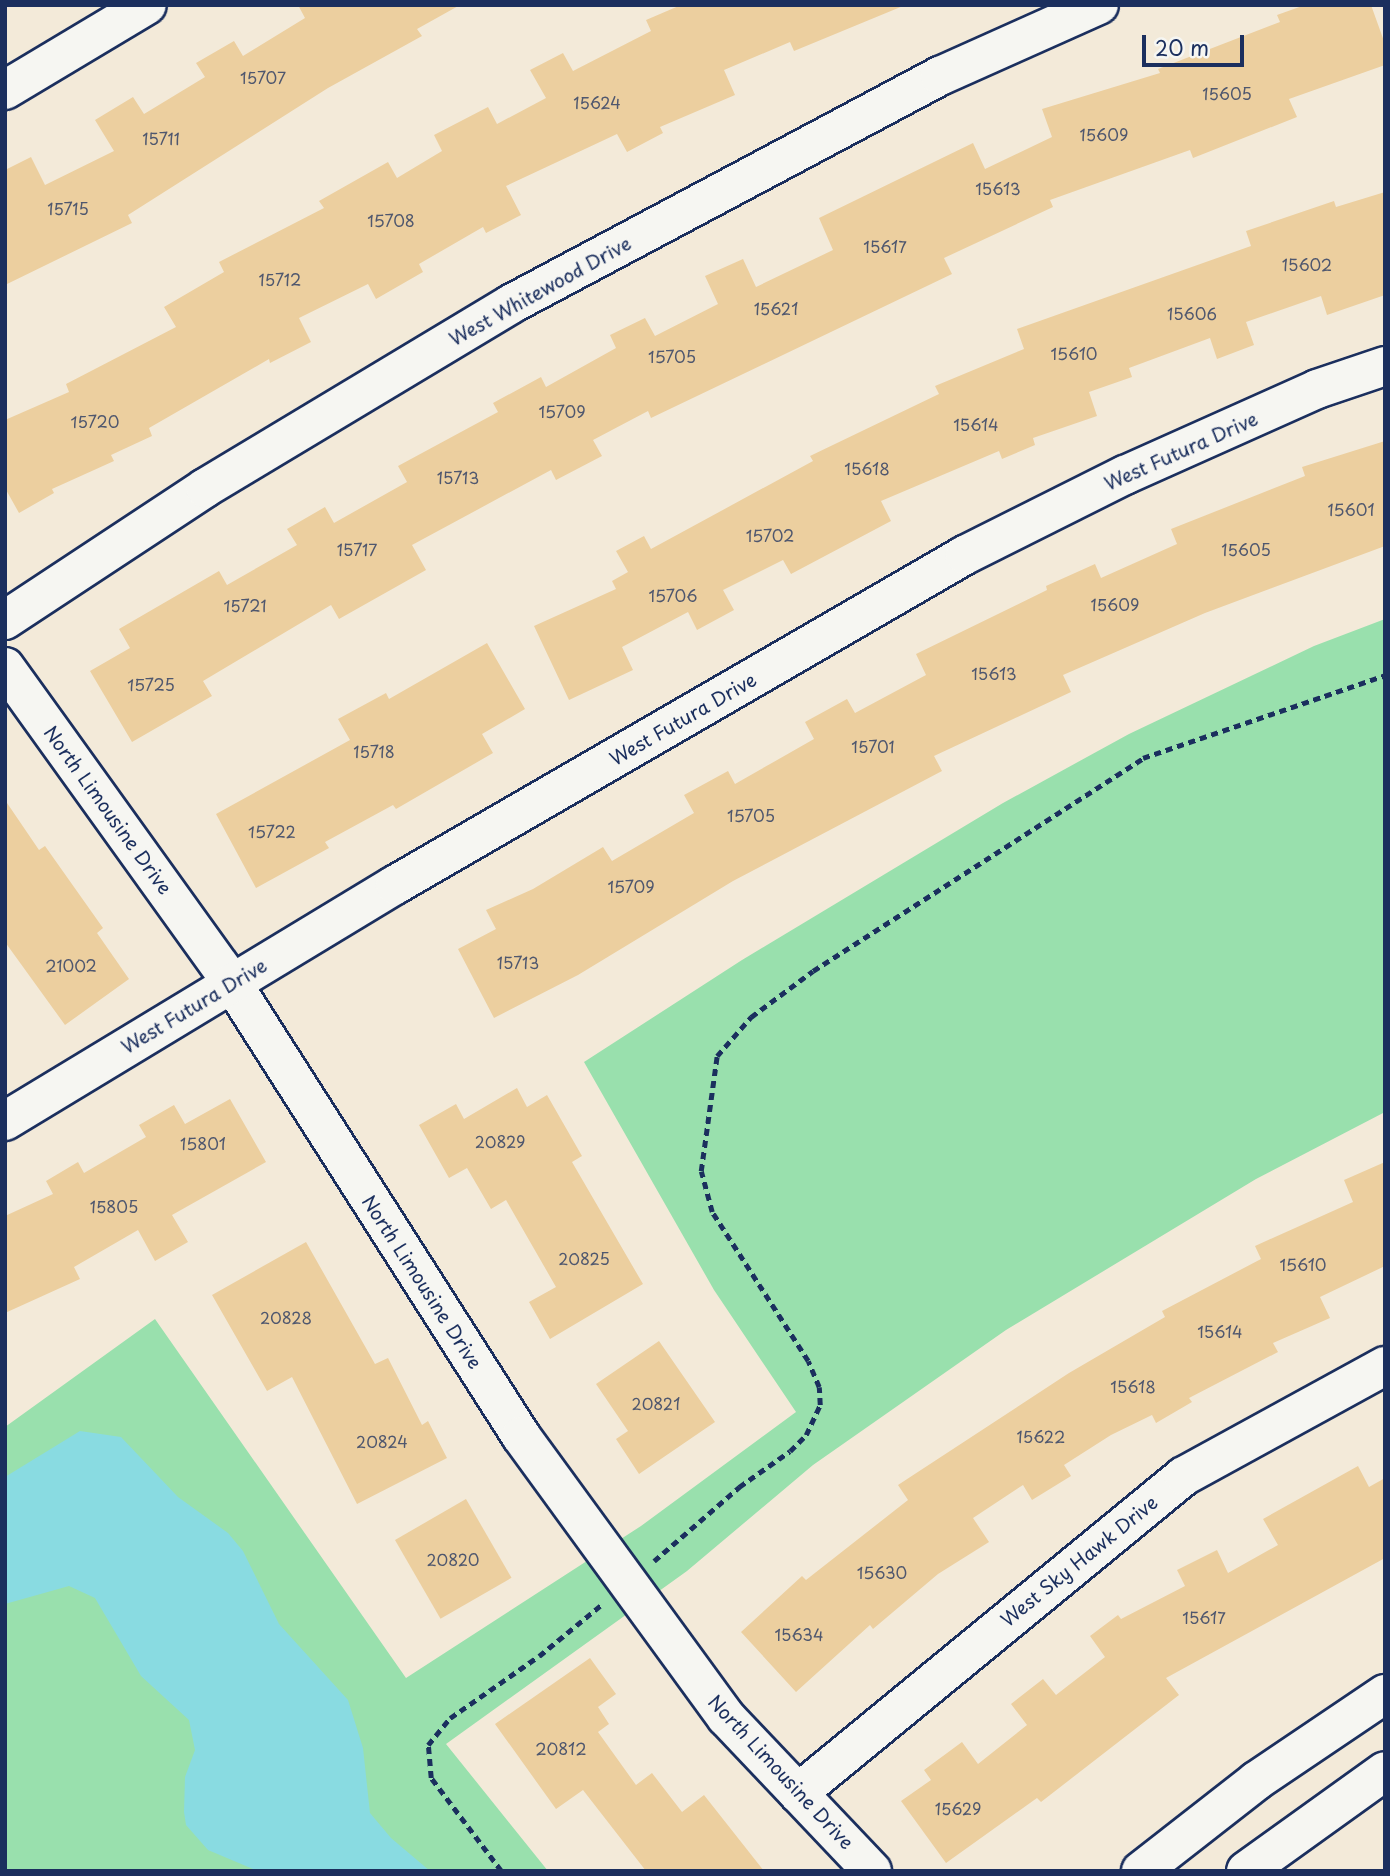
<!DOCTYPE html>
<html>
<head>
<meta charset="utf-8">
<style>
	body { margin:0 }
	#map { position:relative; width:1390px; height:1876px; overflow:hidden; background:#f3ead9; font-family:"Playpen Sans",sans-serif }
	div>[style] { position:absolute }
	.green>* { inset:0; background:#99e0ad }
	.water>* { inset:0; background:#89dbe1 }
	.building>* { inset:0; background:#eccf9f; transform-origin:0 0 }
	.path>* { height:4.5px; margin-top:-2.25px; transform-origin:0; background:repeating-linear-gradient(90deg,#1b2f5e 0 7px,transparent 0 12px) }
	.roads { filter:drop-shadow(2px 0 #1b2f5e) drop-shadow(-2px 0 #1b2f5e) drop-shadow(0 2px #1b2f5e) drop-shadow(0 -2px #1b2f5e) }
	.minor>* { height:38px; margin:-19px; padding:0 19px; transform-origin:19px; border-radius:19px; background:#f6f6f2 }
	.secondary>* { height:38px; margin:-19px; padding:0 19px; transform-origin:19px; border-radius:19px; background:#f6f6f2 }
	span { translate:-50% -50%; white-space:nowrap; text-align:center; line-height:1.15; -webkit-text-stroke:5px #f6f6f2; paint-order:stroke }
	.number-label { font-size:16px; color:#4f576e }
	.number-label span { -webkit-text-stroke-width:0 }
	.street-label { font-size:19px; color:#1b2f5e }
	.frame { position:absolute; inset:0; border:7px solid #1b2f5e; pointer-events:none }
	.scale { position:absolute; left:1142px; top:35px; width:102px; height:32px; box-sizing:border-box; border:4px solid #1b2f5e; border-top:0; padding-left:9px; font-size:21px; line-height:24px; white-space:nowrap; color:#1b2f5e; -webkit-text-stroke:5px #f6f6f2; paint-order:stroke }
</style>
</head>
<body>
<div id="map">
	<div class="green">
		<i style="clip-path:polygon(1385px 619px,1385px 1112px,1256px 1179px,1006px 1330px,813px 1465px,687px 1571px,446px 1744px,548px 1871px,5px 1871px,5px 1427px,155px 1319px,406px 1678px,641px 1526px,796px 1412px,714px 1290px,584px 1062px,742px 960px,1003px 803px,1129px 734px,1314px 646px)"></i>
	</div>
	<div class="water">
		<i style="clip-path:polygon(80px 1431px,121px 1437px,178px 1497px,228px 1533px,243px 1551px,279px 1624px,348px 1700px,363px 1748px,370px 1813px,391px 1838px,430px 1871px,258px 1871px,208px 1850px,186px 1825px,184px 1812px,185px 1777px,195px 1750px,189px 1720px,141px 1676px,95px 1598px,69px 1586px,5px 1604px,5px 1477px)"></i>
	</div>
	<div class="building">
		<i style="clip-path:polygon(298px 5px,460px 5px,417px 29px,422px 36px,328px 88px,128px 215px,132px 223px,5px 285px,5px 170px,31px 157px,45px 185px,114px 151px,95px 120px,133px 97px,144px 114px,205px 77px,196px 63px,234px 41px,243px 56px,305px 18px)"></i>
		<i style="clip-path:polygon(681px 5px,903px 6px,794px 51px,790px 42px,724px 70px,735px 95px,660px 127px,663px 133px,627px 152px,617px 134px,506px 186px,521px 215px,486px 233px,483px 227px,419px 264px,423px 272px,376px 299px,368px 284px,299px 318px,311px 342px,270px 363px,269px 359px,149px 428px,152px 436px,111px 455px,114px 461px,52px 489px,54px 493px,19px 513px,5px 488px,5px 420px,69px 392px,66px 384px,176px 327px,164px 307px,224px 272px,219px 262px,324px 208px,319px 201px,388px 162px,397px 178px,442px 151px,434px 135px,488px 107px,497px 124px,546px 98px,530px 70px,563px 53px,573px 71px,651px 31px,646px 20px)"></i>
		<i style="clip-path:polygon(1305px 5px,1371px 5px,1385px 44px,1385px 65px,1289px 99px,1297px 117px,1193px 158px,1190px 150px,1050px 200px,1053px 207px,944px 258px,952px 274px,651px 418px,648px 411px,593px 440px,602px 456px,556px 480px,551px 470px,412px 545px,426px 570px,339px 619px,331px 605px,203px 681px,212px 696px,132px 742px,90px 671px,130px 648px,119px 629px,219px 571px,227px 585px,297px 545px,287px 529px,325px 507px,334px 523px,407px 482px,398px 466px,498px 412px,493px 403px,541px 377px,546px 387px,616px 348px,610px 335px,645px 318px,655px 336px,718px 304px,705px 276px,743px 259px,756px 287px,833px 250px,819px 218px,973px 143px,985px 169px,1052px 137px,1042px 109px,1160px 73px,1158px 69px,1280px 22px,1277px 15px)"></i>
		<i style="clip-path:polygon(1385px 192px,1385px 295px,1327px 315px,1321px 296px,1246px 322px,1254px 345px,1217px 359px,1210px 338px,1129px 368px,1132px 377px,1089px 392px,1097px 416px,1033px 438px,1035px 445px,1002px 459px,999px 451px,881px 501px,891px 521px,791px 574px,783px 560px,723px 590px,734px 610px,697px 630px,688px 612px,622px 647px,633px 670px,569px 700px,534px 626px,616px 589px,612px 581px,628px 572px,616px 551px,644px 536px,651px 549px,813px 461px,810px 456px,939px 394px,935px 386px,1024px 349px,1017px 329px,1251px 246px,1246px 231px,1334px 201px,1336px 207px)"></i>
		<i style="clip-path:polygon(1385px 441px,1385px 546px,1205px 613px,1063px 675px,1071px 692px,934px 756px,942px 771px,733px 881px,578px 975px,494px 1018px,458px 949px,496px 929px,486px 910px,533px 889px,603px 847px,612px 861px,694px 813px,684px 795px,728px 771px,735px 784px,814px 739px,805px 722px,847px 699px,855px 713px,926px 675px,916px 654px,1047px 590px,1046px 586px,1095px 564px,1101px 578px,1177px 544px,1171px 529px,1305px 476px,1302px 467px)"></i>
		<i style="clip-path:polygon(487px 643px,525px 709px,482px 734px,493px 753px,396px 809px,393px 805px,325px 842px,329px 848px,256px 888px,216px 814px,350px 740px,338px 719px,386px 693px,389px 699px)"></i>
		<i style="clip-path:polygon(5px 800px,39px 850px,45px 846px,103px 928px,97px 933px,129px 979px,65px 1025px,5px 942px)"></i>
		<i style="clip-path:polygon(517px 1088px,527px 1107px,547px 1095px,582px 1156px,572px 1162px,643px 1284px,550px 1339px,529px 1302px,556px 1287px,506px 1200px,491px 1209px,467px 1168px,449px 1178px,419px 1125px,456px 1104px,464px 1119px)"></i>
		<i style="clip-path:polygon(230px 1099px,266px 1162px,172px 1215px,188px 1242px,155px 1261px,138px 1230px,74px 1267px,80px 1279px,5px 1313px,5px 1216px,53px 1194px,46px 1181px,78px 1162px,84px 1173px,146px 1137px,139px 1125px,174px 1105px,185px 1124px)"></i>
		<i style="clip-path:polygon(1385px 1162px,1385px 1266px,1320px 1297px,1330px 1318px,1273px 1343px,1278px 1352px,1189px 1398px,1192px 1402px,1156px 1423px,1152px 1415px,1111px 1435px,1064px 1465px,1071px 1476px,1032px 1500px,1023px 1485px,973px 1518px,989px 1542px,938px 1574px,873px 1629px,870px 1625px,796px 1692px,741px 1632px,802px 1576px,806px 1580px,908px 1500px,898px 1485px,1069px 1373px,1165px 1317px,1162px 1311px,1261px 1259px,1255px 1246px,1353px 1202px,1344px 1180px)"></i>
		<i style="clip-path:polygon(306px 1242px,375px 1364px,388px 1358px,422px 1425px,428px 1421px,447px 1458px,357px 1504px,292px 1377px,267px 1391px,212px 1295px)"></i>
		<i style="clip-path:polygon(659px 1341px,715px 1422px,639px 1474px,616px 1439px,628px 1431px,596px 1384px)"></i>
		<i style="clip-path:polygon(1358px 1466px,1369px 1487px,1385px 1478px,1385px 1558px,1166px 1678px,1179px 1695px,1041px 1802px,1037px 1798px,946px 1863px,901px 1801px,931px 1780px,924px 1770px,962px 1742px,978px 1764px,1027px 1725px,1011px 1704px,1043px 1679px,1056px 1695px,1105px 1657px,1090px 1636px,1118px 1615px,1121px 1619px,1185px 1586px,1177px 1570px,1217px 1550px,1228px 1573px,1278px 1545px,1263px 1519px)"></i>
		<i style="left:466px;top:1499px;width:91px;height:82px;rotate:60deg"></i>
		<i style="clip-path:polygon(590px 1658px,616px 1694px,598px 1707px,609px 1724px,598px 1732px,636px 1785px,652px 1773px,682px 1812px,704px 1795px,764px 1871px,646px 1871px,583px 1790px,556px 1809px,495px 1724px)"></i>
	</div>
	<div class="path">
		<i style="left:654px;top:1561px;width:113px;rotate:-41deg"></i>
		<i style="left:739px;top:1487px;width:62px;rotate:-35.2deg"></i>
		<i style="left:790px;top:1451px;width:23px;rotate:-45deg"></i>
		<i style="left:806px;top:1435px;width:33px;rotate:-65deg"></i>
		<i style="left:820px;top:1405px;width:18px;rotate:-93deg"></i>
		<i style="left:819px;top:1387px;width:28px;rotate:-113deg"></i>
		<i style="left:808px;top:1361px;width:177px;rotate:-122.8deg"></i>
		<i style="left:712px;top:1212px;width:42px;rotate:-105deg"></i>
		<i style="left:701px;top:1171px;width:116px;rotate:-82.1deg"></i>
		<i style="left:717px;top:1056px;width:52px;rotate:-48.9deg"></i>
		<i style="left:751px;top:1017px;width:77px;rotate:-36.6deg"></i>
		<i style="left:813px;top:971px;width:393px;rotate:-32.8deg"></i>
		<i style="left:1143px;top:758px;width:256px;rotate:-18.9deg"></i>
		<i style="left:501px;top:1871px;width:116px;rotate:-127deg"></i>
		<i style="left:431px;top:1778px;width:33px;rotate:-95deg"></i>
		<i style="left:428px;top:1745px;width:35px;rotate:-51deg"></i>
		<i style="left:450px;top:1718px;width:108px;rotate:-34.9deg"></i>
		<i style="left:539px;top:1656px;width:80px;rotate:-39.4deg"></i>
	</div>
	<div class="roads">
		<div class="minor">
			<i style="left:5px;top:90px;width:165px;rotate:-30.9deg"></i>
			<i style="left:5px;top:620px;width:240px;rotate:-33.4deg"></i>
			<i style="left:205px;top:488px;width:357px;rotate:-31deg"></i>
			<i style="left:511px;top:304px;width:486px;rotate:-28deg"></i>
			<i style="left:940px;top:76px;width:174px;rotate:-24.1deg"></i>
			<i style="left:5px;top:667px;width:389px;rotate:54.3deg"></i>
			<i style="left:232px;top:983px;width:537px;rotate:57.46deg"></i>
			<i style="left:521px;top:1436px;width:348px;rotate:53.9deg"></i>
			<i style="left:726px;top:1717px;width:212px;rotate:46.5deg"></i>
			<i style="left:5px;top:1121px;width:456px;rotate:-31.2deg"></i>
			<i style="left:395px;top:885px;width:659px;rotate:-30.07deg"></i>
			<i style="left:965px;top:555px;width:179px;rotate:-26.6deg"></i>
			<i style="left:1125px;top:475px;width:210px;rotate:-24.1deg"></i>
			<i style="left:1317px;top:389px;width:72px;rotate:-18.7deg"></i>
			<i style="left:798px;top:1793px;width:499px;rotate:-39.4deg"></i>
			<i style="left:1184px;top:1476px;width:229px;rotate:-28.7deg"></i>
		</div>
		<div class="secondary">
			<i style="left:1141px;top:1871px;width:146px;rotate:-38deg"></i>
			<i style="left:1256px;top:1781px;width:156px;rotate:-34deg"></i>
			<i style="left:1246px;top:1871px;width:171px;rotate:-35.7deg"></i>
		</div>
	</div>
	<div class="number-label">
		<span style="left:263px;top:77px">15707</span>
		<span style="left:1227px;top:93px">15605</span>
		<span style="left:597px;top:102px">15624</span>
		<span style="left:1104px;top:134px">15609</span>
		<span style="left:161px;top:138px">15711</span>
		<span style="left:998px;top:188px">15613</span>
		<span style="left:68px;top:208px">15715</span>
		<span style="left:391px;top:220px">15708</span>
		<span style="left:885px;top:246px">15617</span>
		<span style="left:1307px;top:264px">15602</span>
		<span style="left:280px;top:279px">15712</span>
		<span style="left:776px;top:308px">15621</span>
		<span style="left:1192px;top:313px">15606</span>
		<span style="left:1074px;top:353px">15610</span>
		<span style="left:672px;top:356px">15705</span>
		<span style="left:562px;top:411px">15709</span>
		<span style="left:95px;top:421px">15720</span>
		<span style="left:976px;top:424px">15614</span>
		<span style="left:867px;top:468px">15618</span>
		<span style="left:458px;top:477px">15713</span>
		<span style="left:1351px;top:509px">15601</span>
		<span style="left:770px;top:535px">15702</span>
		<span style="left:357px;top:549px">15717</span>
		<span style="left:1246px;top:549px">15605</span>
		<span style="left:673px;top:595px">15706</span>
		<span style="left:1115px;top:604px">15609</span>
		<span style="left:245px;top:605px">15721</span>
		<span style="left:994px;top:673px">15613</span>
		<span style="left:151px;top:684px">15725</span>
		<span style="left:873px;top:746px">15701</span>
		<span style="left:374px;top:751px">15718</span>
		<span style="left:751px;top:815px">15705</span>
		<span style="left:272px;top:831px">15722</span>
		<span style="left:631px;top:886px">15709</span>
		<span style="left:518px;top:962px">15713</span>
		<span style="left:71px;top:965px">21002</span>
		<span style="left:500px;top:1141px">20829</span>
		<span style="left:203px;top:1143px">15801</span>
		<span style="left:114px;top:1206px">15805</span>
		<span style="left:584px;top:1258px">20825</span>
		<span style="left:1303px;top:1264px">15610</span>
		<span style="left:286px;top:1317px">20828</span>
		<span style="left:1220px;top:1331px">15614</span>
		<span style="left:1133px;top:1386px">15618</span>
		<span style="left:656px;top:1403px">20821</span>
		<span style="left:1041px;top:1436px">15622</span>
		<span style="left:382px;top:1441px">20824</span>
		<span style="left:453px;top:1559px">20820</span>
		<span style="left:882px;top:1572px">15630</span>
		<span style="left:1204px;top:1617px">15617</span>
		<span style="left:799px;top:1634px">15634</span>
		<span style="left:561px;top:1748px">20812</span>
		<span style="left:958px;top:1808px">15629</span>
	</div>
	<div class="street-label">
		<span style="left:540px;top:291px;rotate:-29deg">West Whitewood Drive</span>
		<span style="left:1181px;top:451px;rotate:-24deg">West Futura Drive</span>
		<span style="left:683px;top:719px;rotate:-30deg">West Futura Drive</span>
		<span style="left:108px;top:810px;rotate:54deg">North Limousine Drive</span>
		<span style="left:194px;top:1006px;rotate:-31deg">West Futura Drive</span>
		<span style="left:422px;top:1282px;rotate:57deg">North Limousine Drive</span>
		<span style="left:1079px;top:1561px;rotate:-39deg">West Sky Hawk Drive</span>
		<span style="left:781px;top:1772px;rotate:47deg">North Limousine Drive</span>
	</div>
	<div class="frame"></div>
	<div class="scale">20 m</div>
</div>
</body>
</html>
